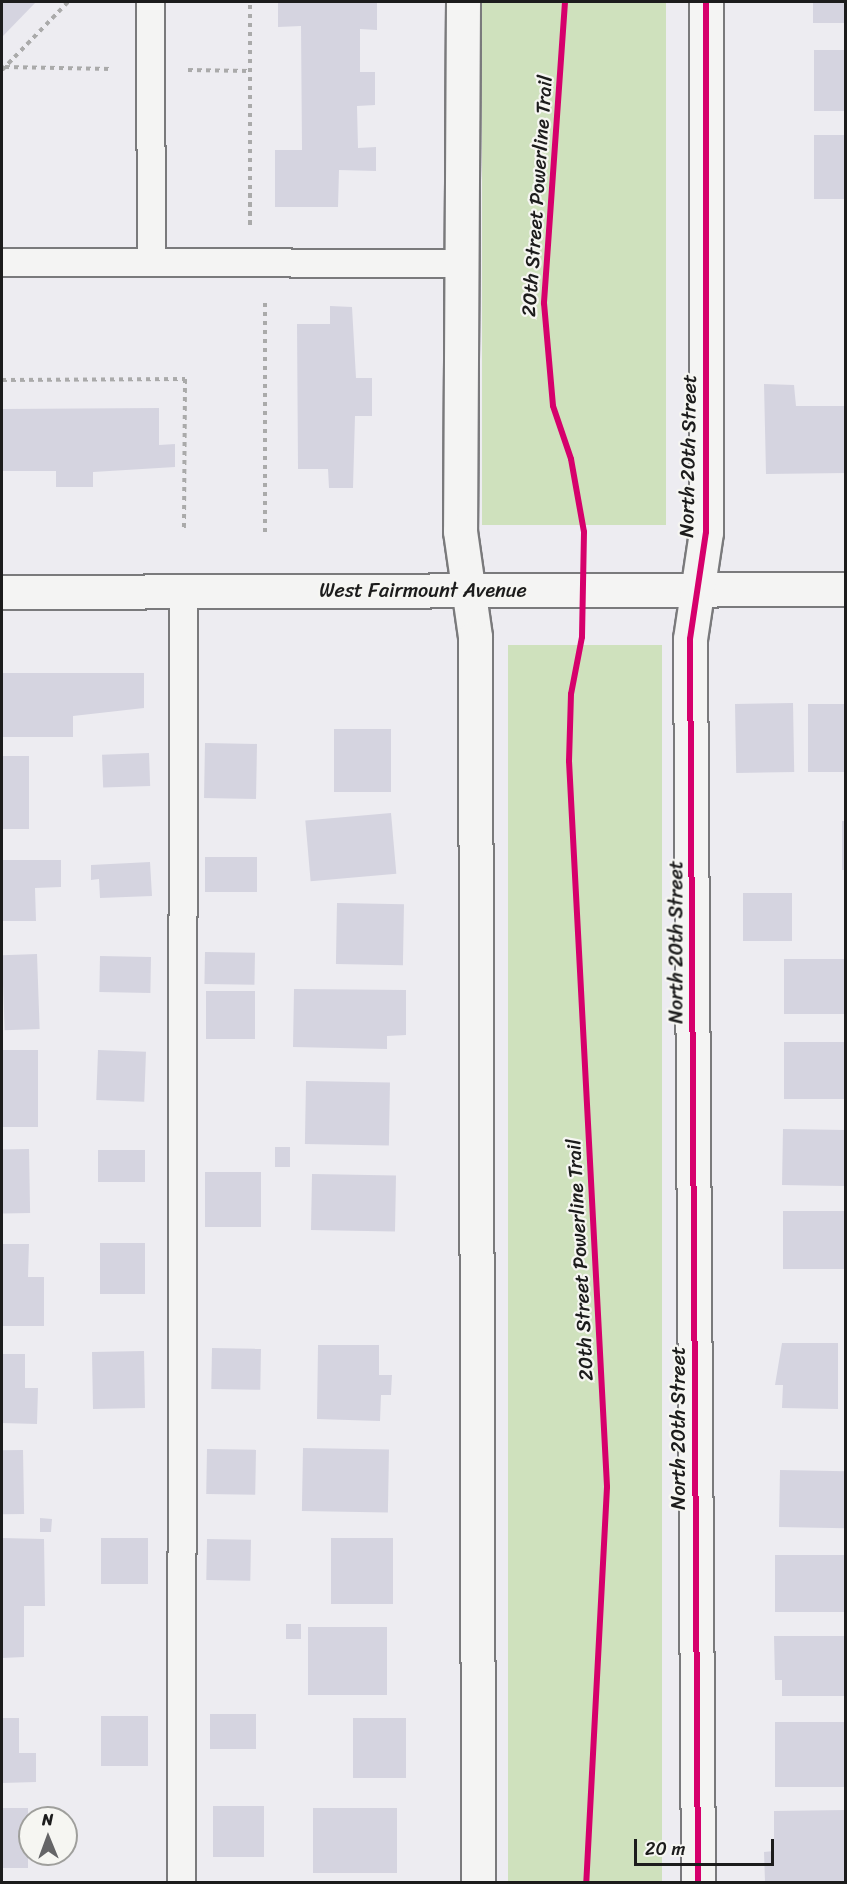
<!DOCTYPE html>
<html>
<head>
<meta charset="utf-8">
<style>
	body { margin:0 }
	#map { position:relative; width:847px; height:1884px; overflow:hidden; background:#edecf1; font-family:Sriracha,sans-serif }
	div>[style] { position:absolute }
	.green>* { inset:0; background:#cfe1bd; transform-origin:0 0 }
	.building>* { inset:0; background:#d5d4e0; transform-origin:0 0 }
	.path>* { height:4px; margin-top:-2px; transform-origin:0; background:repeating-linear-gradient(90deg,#aaa 0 4.5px,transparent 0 9px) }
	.roads { filter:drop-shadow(2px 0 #7a7a7c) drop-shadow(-2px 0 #7a7a7c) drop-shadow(0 2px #7a7a7c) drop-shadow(0 -2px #7a7a7c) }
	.lane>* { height:27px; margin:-13.5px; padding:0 13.5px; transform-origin:13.5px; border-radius:13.5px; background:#f4f4f3 }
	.street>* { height:33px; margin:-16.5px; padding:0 16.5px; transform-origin:16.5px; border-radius:16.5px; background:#f4f4f3 }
	.cycleway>* { height:6px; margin:-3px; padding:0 3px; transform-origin:3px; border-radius:3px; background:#d6006c }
	span { translate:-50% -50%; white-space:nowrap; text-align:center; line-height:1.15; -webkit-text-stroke:4.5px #f6f6f2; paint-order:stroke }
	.street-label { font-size:20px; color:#1c1c1c }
	.frame { position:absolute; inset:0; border:3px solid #1c1c1c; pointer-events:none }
	.north { position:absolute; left:18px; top:1806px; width:60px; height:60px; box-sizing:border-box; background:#f6f6f2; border:2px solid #9f9f9c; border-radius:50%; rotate:359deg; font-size:16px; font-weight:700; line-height:24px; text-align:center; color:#1c1c1c }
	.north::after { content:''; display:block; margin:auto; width:21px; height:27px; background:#656567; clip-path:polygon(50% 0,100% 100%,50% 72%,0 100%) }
	.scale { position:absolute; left:634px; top:1839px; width:140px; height:27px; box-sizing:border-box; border:3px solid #1c1c1c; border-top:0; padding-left:8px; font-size:18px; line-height:21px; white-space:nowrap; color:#1c1c1c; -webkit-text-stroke:4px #f6f6f2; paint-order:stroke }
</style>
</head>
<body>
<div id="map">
	<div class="green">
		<i style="left:482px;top:2px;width:184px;height:523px"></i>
		<i style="left:662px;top:645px;width:1237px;height:154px;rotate:90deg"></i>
	</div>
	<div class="building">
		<i style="clip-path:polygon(2px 2px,36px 2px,2px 37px)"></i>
		<i style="clip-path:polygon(278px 2px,377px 2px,377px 30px,360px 29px,360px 72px,375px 72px,375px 105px,357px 106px,358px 148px,376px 147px,376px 171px,339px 170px,338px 207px,275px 207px,275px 150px,302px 150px,301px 26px,278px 27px)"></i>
		<i style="left:813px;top:2px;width:33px;height:21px"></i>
		<i style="left:814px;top:50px;width:32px;height:61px"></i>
		<i style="left:814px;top:135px;width:32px;height:64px"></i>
		<i style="clip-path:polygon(330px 306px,352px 307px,356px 378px,372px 378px,372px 416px,355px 416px,353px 488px,329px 488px,328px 469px,298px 469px,297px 324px,330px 324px)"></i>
		<i style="clip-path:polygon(764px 384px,794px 385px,796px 406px,846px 406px,846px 473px,766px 474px)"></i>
		<i style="clip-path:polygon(159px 408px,159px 445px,175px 444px,175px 467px,93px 472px,93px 487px,56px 487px,56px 471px,2px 471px,2px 409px)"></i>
		<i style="clip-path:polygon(2px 673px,144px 673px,144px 708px,73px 716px,73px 737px,2px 737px)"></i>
		<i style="left:793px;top:703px;width:69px;height:58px;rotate:89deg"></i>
		<i style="left:808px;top:704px;width:38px;height:68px"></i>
		<i style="left:334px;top:729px;width:57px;height:63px"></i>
		<i style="left:205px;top:743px;width:52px;height:55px;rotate:1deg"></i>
		<i style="left:149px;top:753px;width:33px;height:47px;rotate:88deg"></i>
		<i style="left:2px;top:756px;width:27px;height:73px"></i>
		<i style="left:391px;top:813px;width:61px;height:86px;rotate:85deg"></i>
		<i style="left:842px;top:821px;width:4px;height:49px"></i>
		<i style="left:205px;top:857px;width:52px;height:35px"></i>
		<i style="clip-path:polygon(2px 860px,61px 860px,61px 887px,35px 888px,36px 921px,2px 921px)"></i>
		<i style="clip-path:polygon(150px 862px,152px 896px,100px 898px,99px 879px,91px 880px,91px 865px)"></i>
		<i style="left:743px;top:893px;width:49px;height:48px"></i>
		<i style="left:337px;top:903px;width:67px;height:61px;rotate:1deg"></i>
		<i style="left:205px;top:952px;width:50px;height:32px;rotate:1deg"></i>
		<i style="left:37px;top:954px;width:75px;height:35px;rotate:88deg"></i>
		<i style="left:100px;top:956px;width:51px;height:36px;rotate:1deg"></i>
		<i style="left:784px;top:959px;width:62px;height:55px"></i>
		<i style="clip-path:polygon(294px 989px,406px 990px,406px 1035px,387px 1036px,387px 1049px,293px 1047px)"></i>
		<i style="left:206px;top:991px;width:49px;height:48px"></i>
		<i style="left:846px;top:1042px;width:57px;height:62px;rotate:90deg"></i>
		<i style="left:2px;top:1050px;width:36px;height:77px"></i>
		<i style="left:98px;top:1050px;width:48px;height:50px;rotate:2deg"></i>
		<i style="left:306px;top:1081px;width:84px;height:63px;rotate:1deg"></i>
		<i style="left:783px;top:1129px;width:63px;height:56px;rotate:1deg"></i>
		<i style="left:275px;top:1147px;width:15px;height:20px"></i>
		<i style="left:29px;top:1149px;width:64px;height:27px;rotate:89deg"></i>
		<i style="left:98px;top:1150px;width:47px;height:32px"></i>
		<i style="left:205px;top:1172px;width:56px;height:55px"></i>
		<i style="left:312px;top:1174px;width:84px;height:56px;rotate:1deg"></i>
		<i style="left:783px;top:1211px;width:63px;height:58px"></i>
		<i style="left:100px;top:1243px;width:45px;height:51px"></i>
		<i style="clip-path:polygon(2px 1244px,29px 1244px,28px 1277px,44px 1277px,44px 1326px,2px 1326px)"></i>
		<i style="clip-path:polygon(782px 1343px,838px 1343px,838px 1409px,782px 1408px,783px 1385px,775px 1385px)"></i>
		<i style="clip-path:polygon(318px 1345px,379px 1345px,379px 1375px,392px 1375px,391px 1395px,381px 1395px,380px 1421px,317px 1419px)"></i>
		<i style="left:212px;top:1348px;width:49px;height:41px;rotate:1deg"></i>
		<i style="left:144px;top:1351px;width:57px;height:52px;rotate:89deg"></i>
		<i style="clip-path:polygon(2px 1354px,25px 1354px,25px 1388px,38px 1388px,37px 1424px,2px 1423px)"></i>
		<i style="left:303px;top:1448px;width:86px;height:63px;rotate:1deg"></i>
		<i style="left:207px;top:1449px;width:49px;height:45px;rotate:1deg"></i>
		<i style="left:23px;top:1450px;width:64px;height:21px;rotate:89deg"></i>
		<i style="left:780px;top:1470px;width:66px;height:57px;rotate:1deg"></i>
		<i style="clip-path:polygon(40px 1518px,52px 1519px,51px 1532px,40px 1532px)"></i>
		<i style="clip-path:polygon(2px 1538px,44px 1539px,45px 1606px,24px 1606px,24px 1657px,2px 1658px)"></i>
		<i style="left:101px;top:1538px;width:47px;height:46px"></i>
		<i style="left:331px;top:1538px;width:62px;height:66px"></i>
		<i style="left:207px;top:1539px;width:44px;height:41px;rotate:1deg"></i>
		<i style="left:846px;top:1555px;width:57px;height:71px;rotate:90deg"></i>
		<i style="left:301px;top:1624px;width:15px;height:15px;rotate:90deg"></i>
		<i style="left:308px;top:1627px;width:79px;height:68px"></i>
		<i style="clip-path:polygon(774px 1636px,846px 1636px,846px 1696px,782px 1696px,782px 1680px,775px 1680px)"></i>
		<i style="left:256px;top:1714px;width:35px;height:46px;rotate:90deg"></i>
		<i style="left:101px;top:1716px;width:47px;height:50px"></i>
		<i style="clip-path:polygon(2px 1718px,19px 1718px,19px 1753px,36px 1753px,36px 1782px,2px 1783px)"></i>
		<i style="left:353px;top:1718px;width:53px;height:60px"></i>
		<i style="left:775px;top:1722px;width:71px;height:65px"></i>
		<i style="left:264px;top:1806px;width:51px;height:51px;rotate:90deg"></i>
		<i style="left:2px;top:1808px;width:26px;height:60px"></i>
		<i style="left:397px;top:1808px;width:65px;height:84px;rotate:90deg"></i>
		<i style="clip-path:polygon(846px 1810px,846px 1881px,765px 1882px,764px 1852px,774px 1851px,774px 1811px)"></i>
	</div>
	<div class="path">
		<i style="left:5px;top:67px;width:107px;rotate:1.1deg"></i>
		<i style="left:2px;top:70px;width:95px;rotate:-45.9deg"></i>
		<i style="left:188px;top:70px;width:62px;rotate:0.9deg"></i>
		<i style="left:250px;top:225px;width:223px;rotate:-90deg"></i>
		<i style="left:2px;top:380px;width:183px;rotate:-0.3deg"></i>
		<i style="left:185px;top:379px;width:152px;rotate:90.4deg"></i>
		<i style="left:265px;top:532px;width:231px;rotate:-90deg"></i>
	</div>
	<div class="roads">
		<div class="lane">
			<i style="left:150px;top:2px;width:260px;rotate:89.8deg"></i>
			<i style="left:2px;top:262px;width:461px;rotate:0.1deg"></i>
			<i style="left:181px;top:1882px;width:1291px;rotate:-89.91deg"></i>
		</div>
		<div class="street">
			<i style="left:463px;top:2px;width:529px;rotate:90.32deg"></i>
			<i style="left:460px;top:531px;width:107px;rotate:81.9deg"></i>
			<i style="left:475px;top:637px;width:1245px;rotate:89.86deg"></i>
			<i style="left:2px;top:592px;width:844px;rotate:-0.2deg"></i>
			<i style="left:698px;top:1882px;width:1243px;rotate:-90.37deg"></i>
			<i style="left:690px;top:639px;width:108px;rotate:-81.5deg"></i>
			<i style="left:706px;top:532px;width:530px;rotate:-90deg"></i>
		</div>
	</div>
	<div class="cycleway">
		<i style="left:565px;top:2px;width:302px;rotate:94deg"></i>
		<i style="left:544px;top:303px;width:103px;rotate:85deg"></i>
		<i style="left:553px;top:406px;width:56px;rotate:71.2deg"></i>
		<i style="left:571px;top:459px;width:74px;rotate:79.9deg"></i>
		<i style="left:584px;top:532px;width:105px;rotate:91.1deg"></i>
		<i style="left:582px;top:637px;width:58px;rotate:100.9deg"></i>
		<i style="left:571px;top:694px;width:67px;rotate:91.7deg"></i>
		<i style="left:569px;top:761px;width:727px;rotate:87deg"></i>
		<i style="left:607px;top:1487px;width:396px;rotate:93deg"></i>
		<i style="left:698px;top:1882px;width:1243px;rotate:-90.37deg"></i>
		<i style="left:690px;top:639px;width:108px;rotate:-81.5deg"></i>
		<i style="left:706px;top:532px;width:530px;rotate:-90deg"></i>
	</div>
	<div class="street-label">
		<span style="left:537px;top:196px;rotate:-86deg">20th Street Powerline Trail</span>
		<span style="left:688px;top:456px;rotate:-89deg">North 20th Street</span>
		<span style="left:423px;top:590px">West Fairmount Avenue</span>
		<span style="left:676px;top:942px;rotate:-90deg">North 20th Street</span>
		<span style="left:580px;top:1260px;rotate:-93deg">20th Street Powerline Trail</span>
		<span style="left:678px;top:1428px;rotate:-90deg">North 20th Street</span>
	</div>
	<div class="frame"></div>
	<div class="north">N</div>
	<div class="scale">20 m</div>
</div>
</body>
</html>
